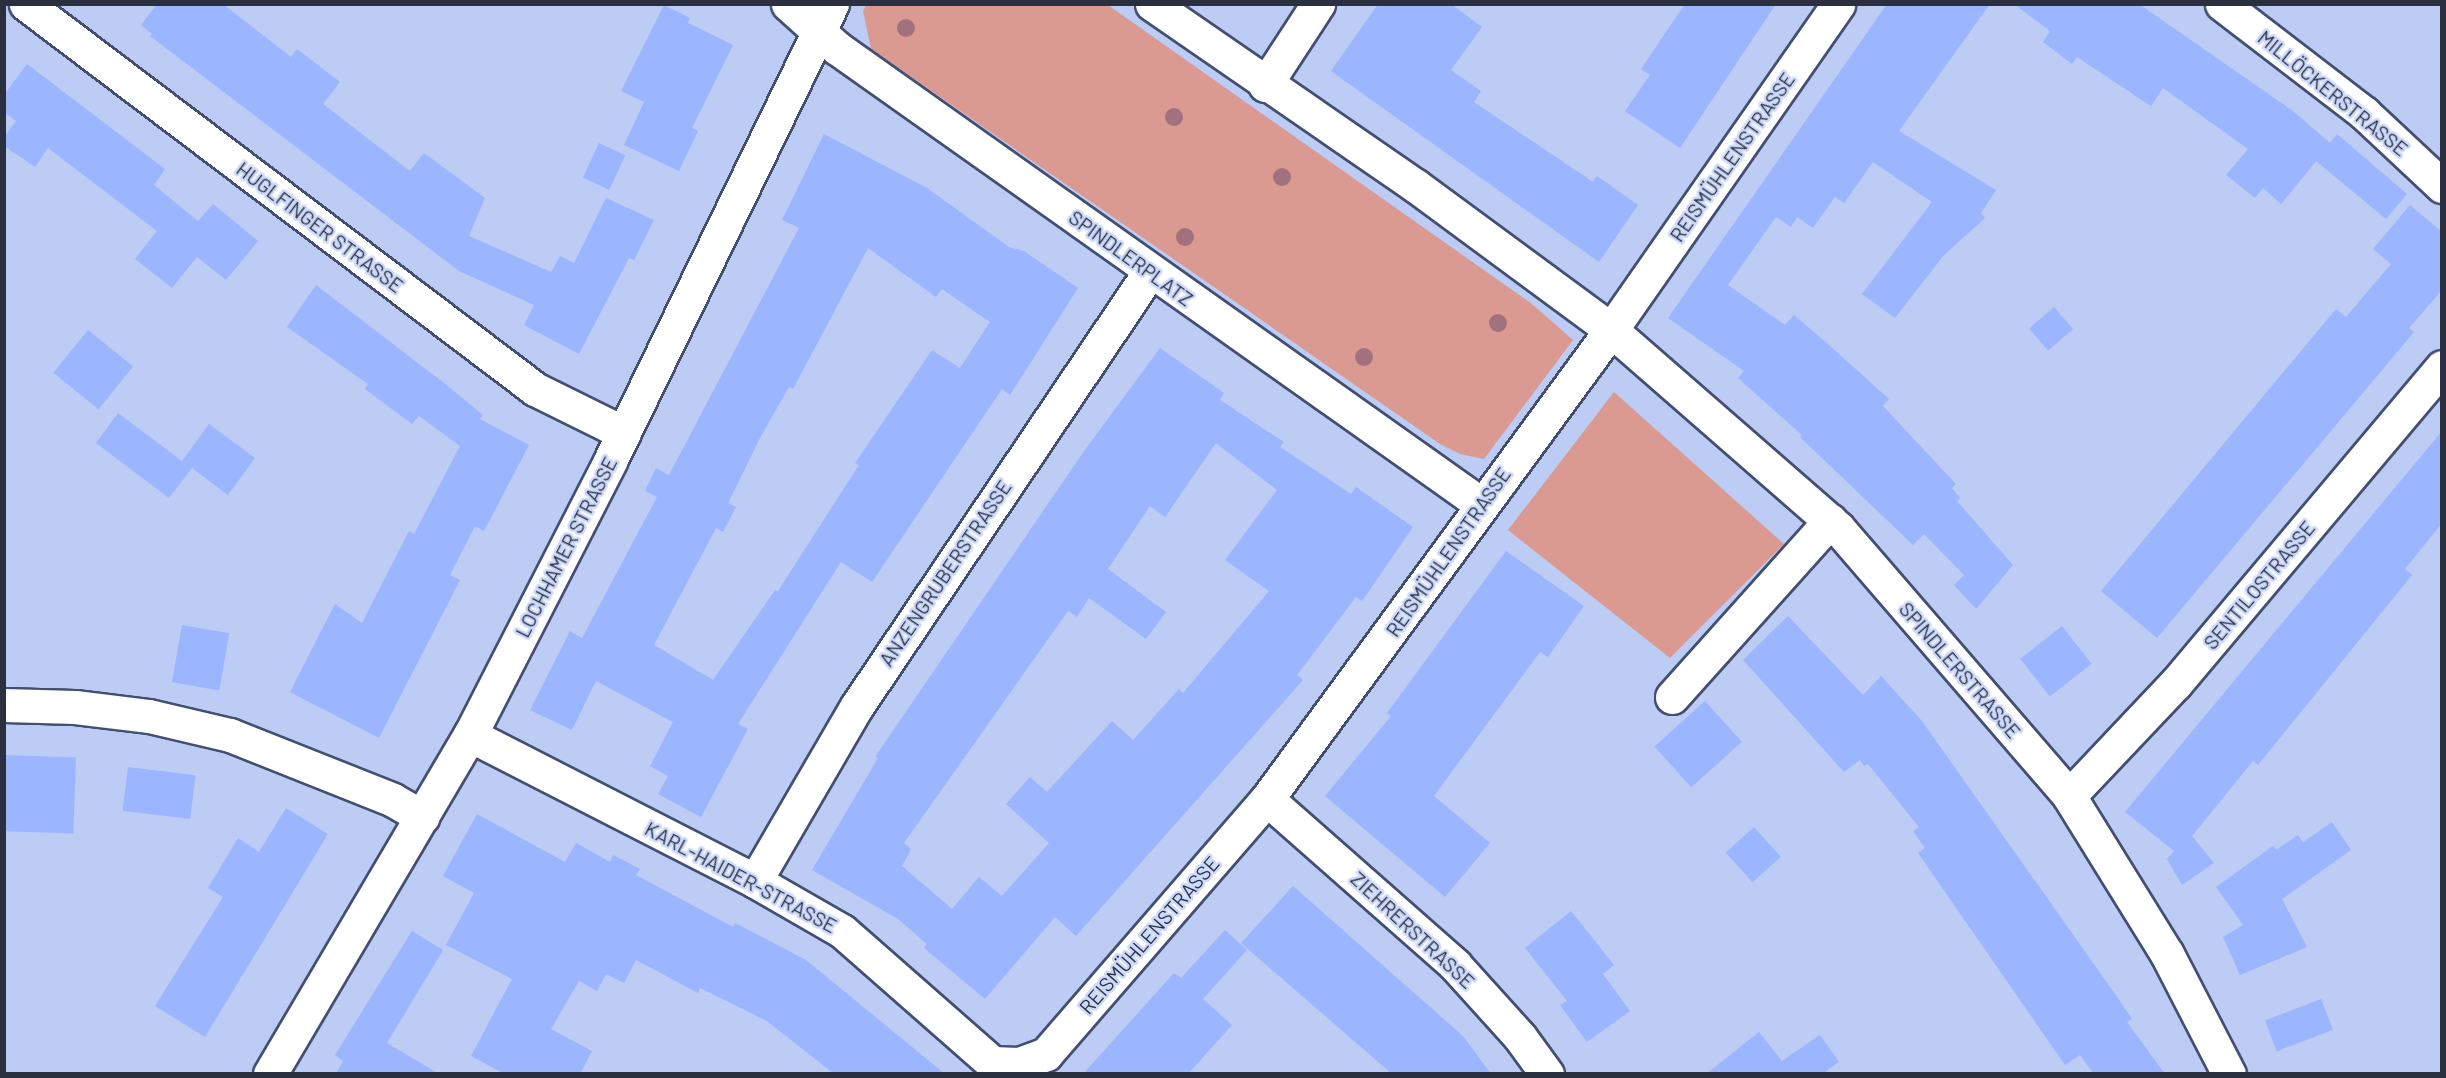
<!DOCTYPE html>
<html>
<head>
<meta charset="utf-8">
<style>
	body { margin:0 }
	#map { position:relative; width:2446px; height:1078px; overflow:hidden; background:#bcccf4; font-family:Barlow,sans-serif }
	div>[style] { position:absolute }
	.green>* { inset:0; background:#da9a91 }
	.building>* { inset:0; background:#9bb5fe; transform-origin:0 0 }
	.roads { filter:drop-shadow(2px 0 #424f71) drop-shadow(-2px 0 #424f71) drop-shadow(0 2px #424f71) drop-shadow(0 -2px #424f71) }
	.minor>* { height:33px; margin:-16.5px; padding:0 16.5px; transform-origin:16.5px; border-radius:16.5px; background:#fff }
	.major>* { height:33px; margin:-16.5px; padding:0 16.5px; transform-origin:16.5px; border-radius:16.5px; background:#fff }
	.trees>* { width:18px; height:18px; margin:-9px; border-radius:50%; background:#a2717e }
	span { translate:-50% -50%; white-space:nowrap; text-align:center; line-height:1.15; -webkit-text-stroke:5px #ccd9fa; paint-order:stroke }
	.street-label { font-size:20px; color:#2a3040 }
	.frame { position:absolute; inset:0; border:6px solid #2a3040; pointer-events:none }
</style>
</head>
<body>
<div id="map">
	<div class="green">
		<i style="clip-path:polygon(867px 4px,1108px 5px,1532px 304px,1573px 340px,1484px 459px,1460px 454px,1440px 444px,871px 49px,863px 11px)"></i>
		<i style="clip-path:polygon(1614px 392px,1784px 544px,1670px 658px,1508px 530px)"></i>
	</div>
	<div class="building">
		<i style="clip-path:polygon(157px 4px,223px 4px,291px 57px,297px 49px,340px 82px,323px 104px,410px 171px,424px 153px,485px 198px,469px 236px,551px 272px,560px 256px,574px 263px,606px 198px,654px 220px,634px 260px,629px 258px,579px 354px,524px 325px,534px 305px,459px 271px,150px 36px,152px 34px,141px 25px)"></i>
		<i style="clip-path:polygon(1378px 4px,1451px 4px,1482px 27px,1451px 70px,1481px 91px,1474px 102px,1593px 182px,1597px 176px,1638px 205px,1599px 262px,1331px 71px)"></i>
		<i style="clip-path:polygon(1685px 4px,1776px 4px,1680px 148px,1625px 111px,1650px 75px,1641px 69px)"></i>
		<i style="clip-path:polygon(1887px 4px,1990px 4px,1899px 131px,1996px 190px,1981px 213px,1985px 218px,1944px 255px,1895px 318px,1862px 294px,1932px 202px,1873px 162px,1844px 203px,1835px 197px,1813px 228px,1797px 217px,1791px 227px,1776px 217px,1728px 285px,1785px 325px,1794px 315px,1829px 345px,1889px 399px,1883px 406px,1956px 484px,1952px 488px,1960px 498px,1957px 501px,2013px 565px,1976px 609px,1954px 585px,1964px 575px,1924px 534px,1913px 545px,1800px 437px,1802px 435px,1738px 378px,1744px 371px,1668px 318px)"></i>
		<i style="clip-path:polygon(2014px 4px,2139px 4px,2293px 111px,2330px 143px,2337px 134px,2407px 194px,2386px 219px,2316px 161px,2330px 144px,2281px 204px,2263px 188px,2255px 198px,2226px 175px,2248px 149px,2163px 88px,2151px 106px,2077px 57px,2072px 64px,2043px 42px,2050px 31px)"></i>
		<i style="clip-path:polygon(664px 5px,690px 18px,688px 23px,733px 45px,692px 128px,698px 131px,679px 171px,624px 145px,644px 102px,621px 91px)"></i>
		<i style="clip-path:polygon(27px 64px,165px 169px,154px 185px,198px 221px,213px 204px,258px 241px,226px 280px,197px 257px,172px 288px,135px 259px,157px 231px,48px 148px,35px 167px,4px 146px,4px 137px,16px 121px,4px 112px,4px 95px)"></i>
		<i style="clip-path:polygon(evenodd,824px 134px,927px 188px,1009px 247px,1024px 251px,1078px 288px,1010px 395px,1002px 389px,872px 582px,841px 562px,738px 724px,748px 729px,701px 817px,658px 794px,668px 776px,650px 766px,673px 722px,596px 681px,572px 730px,530px 710px,570px 631px,582px 638px,657px 497px,645px 491px,656px 468px,669px 475px,799px 228px,782px 220px,824px 134px,868px 248px,936px 297px,942px 289px,990px 322px,960px 368px,932px 350px,855px 463px,859px 465px,778px 591px,775px 590px,713px 680px,654px 645px,716px 528px,723px 532px,736px 507px,728px 503px,761px 436px,789px 387px,793px 389px,868px 248px)"></i>
		<i style="left:599px;top:143px;width:29px;height:38px;rotate:25deg"></i>
		<i style="clip-path:polygon(2410px 205px,2442px 232px,2442px 290px,2409px 328px,2414px 332px,2157px 638px,2101px 591px,2336px 309px,2346px 317px,2391px 264px,2373px 249px)"></i>
		<i style="clip-path:polygon(316px 285px,444px 383px,483px 415px,480px 419px,529px 445px,484px 531px,475px 526px,450px 575px,460px 580px,379px 738px,290px 692px,335px 604px,362px 623px,409px 531px,414px 534px,460px 446px,419px 416px,412px 424px,365px 389px,368px 384px,287px 327px)"></i>
		<i style="left:2054px;top:307px;width:29px;height:33px;rotate:49deg"></i>
		<i style="left:88px;top:330px;width:58px;height:55px;rotate:39deg"></i>
		<i style="clip-path:polygon(evenodd,1160px 348px,1224px 393px,1220px 400px,1284px 442px,1280px 447px,1351px 494px,1356px 487px,1413px 527px,1362px 601px,1356px 597px,1297px 675px,1303px 680px,1076px 936px,1055px 917px,985px 999px,924px 948px,927px 944px,898px 919px,812px 870px,878px 758px,875px 757px,1082px 454px,1160px 348px,1216px 443px,1277px 490px,1225px 560px,1269px 591px,1183px 693px,1179px 689px,1133px 740px,1112px 721px,1047px 792px,1030px 777px,1006px 804px,1049px 843px,1002px 896px,979px 877px,952px 909px,902px 866px,911px 849px,904px 843px,1068px 611px,1077px 617px,1089px 598px,1146px 639px,1166px 612px,1108px 569px,1150px 506px,1165px 517px,1216px 443px)"></i>
		<i style="clip-path:polygon(118px 413px,182px 461px,209px 424px,255px 458px,228px 495px,192px 468px,169px 498px,96px 443px)"></i>
		<i style="clip-path:polygon(2442px 431px,2442px 523px,2405px 569px,2412px 575px,2258px 765px,2253px 761px,2192px 836px,2214px 863px,2182px 885px,2167px 859px,2174px 851px,2125px 812px)"></i>
		<i style="clip-path:polygon(1506px 551px,1584px 606px,1548px 657px,1540px 652px,1434px 796px,1490px 843px,1445px 897px,1325px 796px,1391px 716px,1387px 713px)"></i>
		<i style="clip-path:polygon(1788px 616px,1863px 695px,1881px 676px,1922px 721px,2115px 994px,2132px 1019px,2127px 1022px,2165px 1074px,2094px 1074px,2080px 1055px,2065px 1065px,1918px 853px,1925px 848px,1913px 831px,1919px 827px,1868px 764px,1864px 766px,1860px 760px,1844px 772px,1743px 660px)"></i>
		<i style="left:182px;top:625px;width:48px;height:58px;rotate:10deg"></i>
		<i style="left:2062px;top:626px;width:48px;height:53px;rotate:52deg"></i>
		<i style="left:1705px;top:701px;width:55px;height:68px;rotate:48deg"></i>
		<i style="left:4px;top:755px;width:72px;height:76px;rotate:2deg"></i>
		<i style="left:128px;top:767px;width:68px;height:44px;rotate:7deg"></i>
		<i style="clip-path:polygon(286px 808px,328px 834px,205px 1037px,155px 1006px,223px 897px,208px 888px,238px 838px,259px 852px)"></i>
		<i style="clip-path:polygon(477px 814px,565px 862px,576px 843px,610px 862px,613px 855px,640px 869px,636px 875px,733px 927px,735px 923px,806px 960px,945px 1074px,834px 1074px,767px 1021px,700px 988px,698px 993px,636px 960px,624px 983px,606px 974px,597px 991px,579px 981px,551px 1029px,592px 1051px,580px 1074px,505px 1074px,471px 1056px,512px 979px,446px 945px,474px 893px,443px 876px)"></i>
		<i style="clip-path:polygon(2332px 822px,2351px 850px,2282px 899px,2307px 947px,2240px 975px,2223px 937px,2243px 925px,2216px 887px,2273px 846px,2276px 850px,2298px 835px,2303px 842px)"></i>
		<i style="left:1754px;top:827px;width:40px;height:38px;rotate:48deg"></i>
		<i style="clip-path:polygon(1293px 886px,1463px 1036px,1491px 1074px,1392px 1074px,1241px 943px)"></i>
		<i style="clip-path:polygon(1571px 911px,1614px 965px,1603px 974px,1630px 1011px,1587px 1042px,1560px 1005px,1567px 1001px,1525px 948px)"></i>
		<i style="clip-path:polygon(1225px 930px,1247px 950px,1203px 999px,1232px 1025px,1188px 1074px,1083px 1074px,1174px 973px,1181px 978px)"></i>
		<i style="clip-path:polygon(412px 931px,443px 950px,387px 1043px,439px 1074px,336px 1074px,343px 1061px,335px 1055px)"></i>
		<i style="left:2321px;top:999px;width:33px;height:60px;rotate:69deg"></i>
		<i style="clip-path:polygon(1759px 1032px,1782px 1061px,1820px 1035px,1839px 1062px,1822px 1074px,1706px 1074px)"></i>
	</div>
	<div class="roads">
		<div class="minor">
			<i style="left:26px;top:4px;width:638px;rotate:37.1deg"></i>
			<i style="left:535px;top:389px;width:99px;rotate:26.3deg"></i>
			<i style="left:788px;top:4px;width:66px;rotate:41.9deg"></i>
			<i style="left:837px;top:48px;width:789px;rotate:35.3deg"></i>
			<i style="left:1152px;top:4px;width:321px;rotate:34.6deg"></i>
			<i style="left:1416px;top:186px;width:242px;rotate:36.4deg"></i>
			<i style="left:1611px;top:330px;width:301px;rotate:41.1deg"></i>
			<i style="left:1838px;top:528px;width:354px;rotate:49.2deg"></i>
			<i style="left:2069px;top:796px;width:186px;rotate:58.2deg"></i>
			<i style="left:2167px;top:954px;width:135px;rotate:62.7deg"></i>
			<i style="left:2222px;top:4px;width:179px;rotate:37.5deg"></i>
			<i style="left:2364px;top:113px;width:107px;rotate:43.1deg"></i>
			<i style="left:1265px;top:85px;width:97px;rotate:-56.8deg"></i>
			<i style="left:1672px;top:697px;width:237px;rotate:-48.1deg"></i>
			<i style="left:4px;top:705px;width:71px;rotate:1.6deg"></i>
			<i style="left:75px;top:707px;width:75px;rotate:6.9deg"></i>
			<i style="left:149px;top:716px;width:83px;rotate:13.2deg"></i>
			<i style="left:230px;top:735px;width:175px;rotate:21.7deg"></i>
			<i style="left:393px;top:800px;width:34px;rotate:30deg"></i>
			<i style="left:470px;top:735px;width:320px;rotate:27.1deg"></i>
			<i style="left:755px;top:881px;width:100px;rotate:29.9deg"></i>
			<i style="left:842px;top:931px;width:200px;rotate:41.3deg"></i>
			<i style="left:992px;top:1063px;width:27px;rotate:2deg"></i>
			<i style="left:1019px;top:1064px;width:29px;rotate:-20deg"></i>
			<i style="left:1046px;top:1054px;width:337px;rotate:-49.1deg"></i>
			<i style="left:1267px;top:799px;width:582px;rotate:-53.74deg"></i>
			<i style="left:1611px;top:330px;width:397px;rotate:-55.1deg"></i>
			<i style="left:2069px;top:796px;width:156px;rotate:-46.6deg"></i>
			<i style="left:2176px;top:683px;width:413px;rotate:-49.9deg"></i>
			<i style="left:1267px;top:799px;width:251px;rotate:41.4deg"></i>
			<i style="left:1455px;top:965px;width:97px;rotate:47.9deg"></i>
			<i style="left:1520px;top:1037px;width:46px;rotate:53.9deg"></i>
			<i style="left:755px;top:881px;width:203px;rotate:-59.8deg"></i>
			<i style="left:857px;top:706px;width:522px;rotate:-56.01deg"></i>
		</div>
		<div class="major">
			<i style="left:270px;top:1074px;width:394px;rotate:-59.5deg"></i>
			<i style="left:470px;top:735px;width:308px;rotate:-62.9deg"></i>
			<i style="left:610px;top:461px;width:508px;rotate:-64.09deg"></i>
		</div>
	</div>
	<div class="trees">
		<i style="left:906px;top:28px"></i>
		<i style="left:1174px;top:117px"></i>
		<i style="left:1282px;top:177px"></i>
		<i style="left:1185px;top:237px"></i>
		<i style="left:1498px;top:323px"></i>
		<i style="left:1364px;top:357px"></i>
	</div>
	<div class="street-label">
		<span style="left:2333px;top:93px;rotate:39deg">MILLÖCKERSTRASSE</span>
		<span style="left:1732px;top:157px;rotate:-55deg">REISMÜHLENSTRASSE</span>
		<span style="left:320px;top:227px;rotate:37deg">HUGLFINGER STRASSE</span>
		<span style="left:1131px;top:258px;rotate:36deg">SPINDLERPLATZ</span>
		<span style="left:566px;top:547px;rotate:-63deg">LOCHHAMER STRASSE</span>
		<span style="left:1448px;top:552px;rotate:-55deg">REISMÜHLENSTRASSE</span>
		<span style="left:945px;top:573px;rotate:-56deg">ANZENGRUBERSTRASSE</span>
		<span style="left:2259px;top:585px;rotate:-50deg">SENTILOSTRASSE</span>
		<span style="left:1960px;top:670px;rotate:49deg">SPINDLERSTRASSE</span>
		<span style="left:741px;top:877px;rotate:28deg">KARL-HAIDER-STRASSE</span>
		<span style="left:1413px;top:930px;rotate:43deg">ZIEHRERSTRASSE</span>
		<span style="left:1149px;top:935px;rotate:-49deg">REISMÜHLENSTRASSE</span>
	</div>
	<div class="frame"></div>
</div>
</body>
</html>
